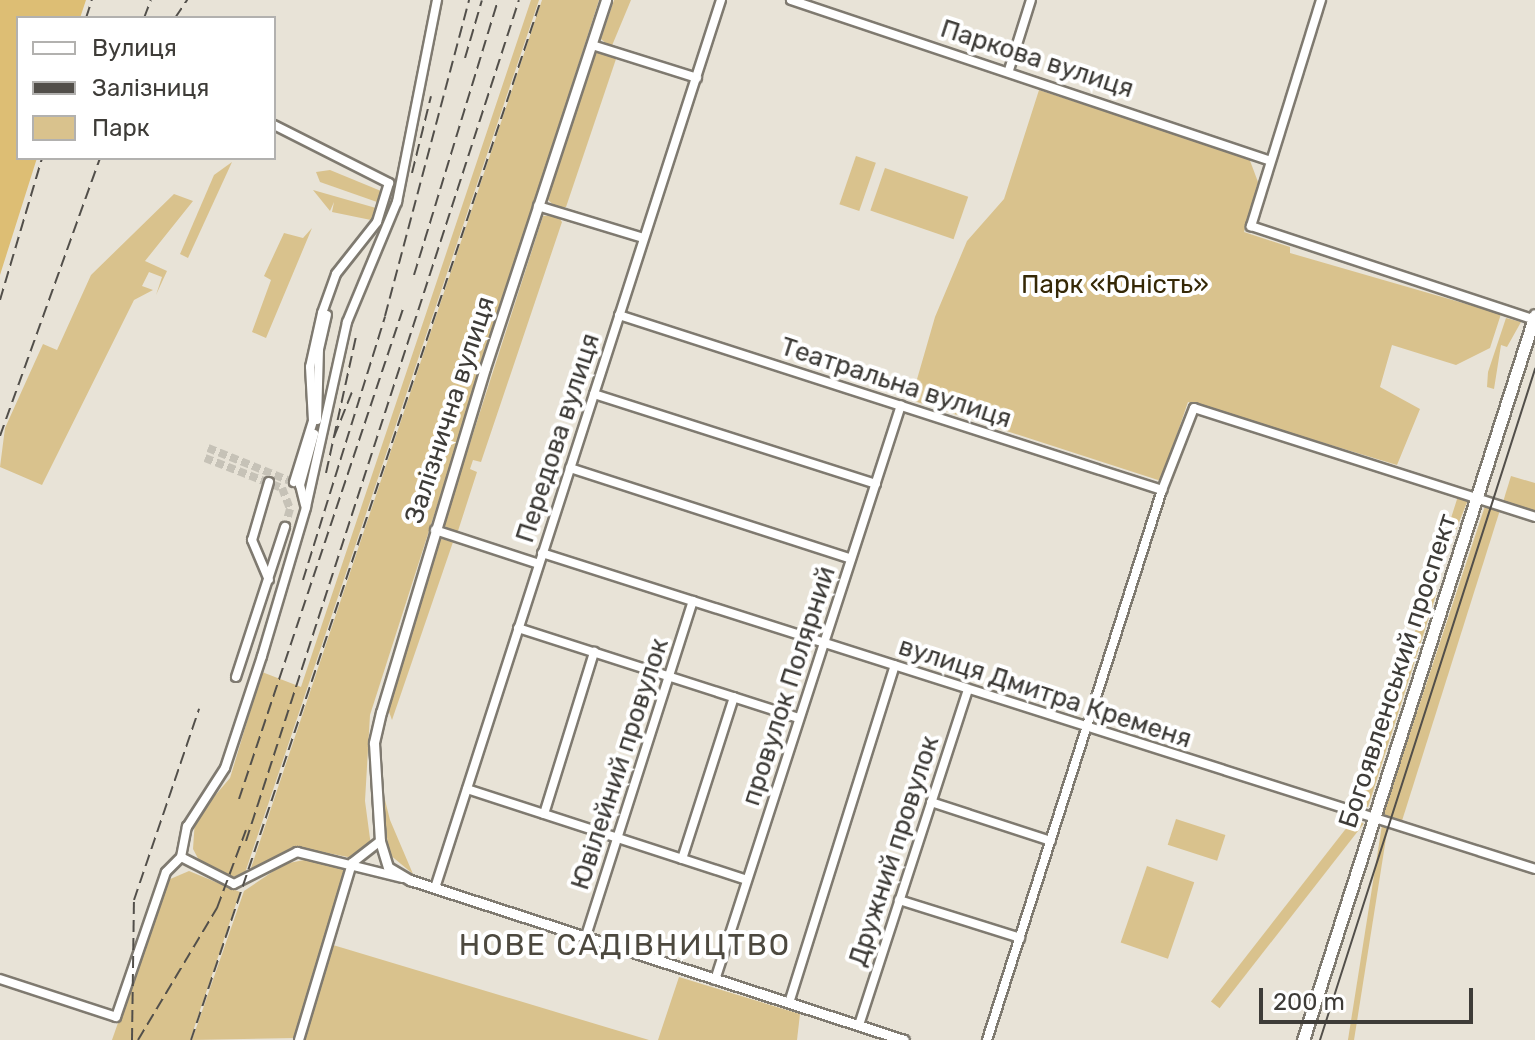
<!DOCTYPE html>
<html>
<head>
<meta charset="utf-8">
<style>
	body { margin:0 }
	#map { position:relative; width:1535px; height:1040px; overflow:hidden; background:#e8e3d7; font-family:Rubik,sans-serif }
	div>[style] { position:absolute }
	.green>* { inset:0; background:#d9c28d; transform-origin:0 0 }
	.water>* { inset:0; background:#ddbe74 }
	.minor-tunnel>* { height:8px; margin-top:-4px; transform-origin:0; background:repeating-linear-gradient(90deg,#c6c2b7 0 8px,transparent 0 12px) }
	.roads { filter:drop-shadow(2px 0 #7f7a70) drop-shadow(-2px 0 #7f7a70) drop-shadow(0 2px #7f7a70) drop-shadow(0 -2px #7f7a70) }
	.minor>* { height:8px; margin:-4px; padding:0 4px; transform-origin:4px; border-radius:4px; background:#fff }
	.tertiary>* { height:9px; margin:-4.5px; padding:0 4.5px; transform-origin:4.5px; border-radius:4.5px; background:#fff }
	.secondary>* { height:11px; margin:-5.5px; padding:0 5.5px; transform-origin:5.5px; border-radius:5.5px; background:#fff }
	.tram>* { height:2px; margin:-1px; padding:0 1px; transform-origin:1px; border-radius:1px; background:#524f4a }
	.rail>* { height:2px; margin-top:-1px; transform-origin:0; background:repeating-linear-gradient(90deg,#524f4a 0 12px,transparent 0 18px) }
	span { translate:-50% -50%; white-space:nowrap; text-align:center; line-height:1.15; -webkit-text-stroke:8px #fff; paint-order:stroke }
	.street-label { font-size:26px; color:#3e3c38 }
	.park-label { font-size:26px; color:#352806 }
	.quarter-label { font-size:30px; color:#4d493f; letter-spacing:2px }
	.legend { position:absolute; left:16px; top:16px; width:260px; height:144px; box-sizing:border-box; background:#fff; border:2px solid #b2b1af; margin:0; padding:10px 14px; list-style:none; font-size:24px; color:#3e3c38 }
	.legend li { display:flex; align-items:center; gap:16px; height:40px }
	.legend b { width:40px; border:2px solid #b2b1af }
	.scale { position:absolute; left:1259px; top:988px; width:214px; height:36px; box-sizing:border-box; border:4px solid #3e3c38; border-top:0; padding-left:10px; font-size:24px; line-height:28px; white-space:nowrap; color:#3e3c38; -webkit-text-stroke:6px #fff; paint-order:stroke }
</style>
</head>
<body>
<div id="map">
	<div class="green">
		<i style="clip-path:polygon(531px 0,539px 0,244px 876px,224px 877px,201px 864px,193px 849px,195px 819px,230px 778px,262px 672px,301px 687px)"></i>
		<i style="clip-path:polygon(542px 0,599px 0,370px 715px,365px 801px,371px 846px,353px 858px,297px 847px,249px 874px)"></i>
		<i style="clip-path:polygon(614px 0,631px 0,611px 48px,601px 39px)"></i>
		<i style="clip-path:polygon(603px 51px,616px 59px,566px 207px,558px 209px,547px 199px,596px 53px)"></i>
		<i style="clip-path:polygon(1039px 90px,1249px 158px,1258px 182px,1244px 232px,1290px 247px,1290px 253px,1501px 314px,1490px 348px,1456px 365px,1392px 345px,1380px 387px,1420px 409px,1397px 465px,1188px 402px,1161px 481px,911px 400px,935px 317px,967px 241px,1004px 199px)"></i>
		<i style="left:856px;top:156px;width:21px;height:51px;rotate:19deg"></i>
		<i style="clip-path:polygon(232px 162px,188px 258px,180px 254px,214px 175px)"></i>
		<i style="left:885px;top:168px;width:88px;height:45px;rotate:19deg"></i>
		<i style="clip-path:polygon(330px 170px,381px 191px,377px 202px,320px 182px,316px 172px)"></i>
		<i style="clip-path:polygon(313px 190px,376px 208px,371px 220px,332px 212px,334px 202px,330px 211px)"></i>
		<i style="clip-path:polygon(174px 194px,193px 201px,145px 261px,167px 271px,156px 295px,162px 277px,149px 272px,142px 286px,153px 290px,134px 300px,42px 485px,0 467px,5px 428px,43px 344px,57px 350px,91px 275px)"></i>
		<i style="clip-path:polygon(557px 215px,562px 222px,481px 462px,473px 460px,470px 469px,477px 472px,458px 531px,448px 531px,444px 524px,543px 216px)"></i>
		<i style="clip-path:polygon(312px 228px,266px 338px,252px 332px,271px 280px,264px 276px,284px 233px,303px 238px)"></i>
		<i style="clip-path:polygon(1506px 318px,1521px 322px,1507px 347px,1501px 345px,1494px 389px,1487px 387px,1488px 372px)"></i>
		<i style="clip-path:polygon(1511px 476px,1535px 483px,1535px 512px,1503px 502px)"></i>
		<i style="clip-path:polygon(1459px 493px,1468px 500px,1433px 587px,1437px 592px,1368px 807px,1359px 807px)"></i>
		<i style="clip-path:polygon(1485px 506px,1500px 510px,1401px 824px,1383px 815px)"></i>
		<i style="clip-path:polygon(438px 538px,453px 542px,392px 720px,388px 709px)"></i>
		<i style="clip-path:polygon(380px 780px,390px 820px,413px 874px,389px 854px)"></i>
		<i style="left:1355px;top:817px;width:11px;height:234px;rotate:38deg"></i>
		<i style="left:1176px;top:819px;width:52px;height:27px;rotate:18deg"></i>
		<i style="left:1382px;top:825px;width:6px;height:226px;rotate:9deg"></i>
		<i style="clip-path:polygon(314px 858px,345px 871px,295px 1038px,192px 1040px,244px 891px,284px 864px)"></i>
		<i style="left:1147px;top:866px;width:50px;height:81px;rotate:19deg"></i>
		<i style="clip-path:polygon(189px 871px,240px 892px,190px 1040px,112px 1040px,168px 880px)"></i>
		<i style="clip-path:polygon(333px 945px,649px 1040px,305px 1040px)"></i>
		<i style="clip-path:polygon(679px 977px,800px 1014px,797px 1040px,658px 1040px)"></i>
	</div>
	<div class="water">
		<i style="clip-path:polygon(0 0,86px 0,80px 18px,18px 18px,18px 158px,37px 158px,0 275px)"></i>
	</div>
	<div class="minor-tunnel">
		<i style="left:208px;top:448px;width:99px;rotate:21.9deg"></i>
		<i style="left:205px;top:458px;width:83px;rotate:21.3deg"></i>
		<i style="left:282px;top:488px;width:22px;rotate:69deg"></i>
		<i style="left:290px;top:509px;width:19px;rotate:106deg"></i>
	</div>
	<div class="roads">
		<div class="minor">
			<i style="left:791px;top:0;width:503px;rotate:18.54deg"></i>
			<i style="left:1321px;top:0;width:237px;rotate:107.2deg"></i>
			<i style="left:1251px;top:226px;width:299px;rotate:18.3deg"></i>
			<i style="left:592px;top:45px;width:110px;rotate:17.4deg"></i>
			<i style="left:1009px;top:70px;width:73px;rotate:-72.6deg"></i>
			<i style="left:274px;top:125px;width:129px;rotate:26.8deg"></i>
			<i style="left:389px;top:183px;width:41px;rotate:107.1deg"></i>
			<i style="left:377px;top:222px;width:66px;rotate:128.3deg"></i>
			<i style="left:336px;top:274px;width:41px;rotate:109.7deg"></i>
			<i style="left:322px;top:313px;width:55px;rotate:102.5deg"></i>
			<i style="left:310px;top:367px;width:54px;rotate:86.8deg"></i>
			<i style="left:313px;top:421px;width:64px;rotate:107.3deg"></i>
			<i style="left:538px;top:206px;width:110px;rotate:16.9deg"></i>
			<i style="left:619px;top:315px;width:571px;rotate:17.86deg"></i>
			<i style="left:594px;top:394px;width:296px;rotate:17.7deg"></i>
			<i style="left:317px;top:420px;width:71px;rotate:-88.4deg"></i>
			<i style="left:319px;top:349px;width:35px;rotate:-77deg"></i>
			<i style="left:570px;top:468px;width:295px;rotate:17.9deg"></i>
			<i style="left:269px;top:482px;width:60px;rotate:106.3deg"></i>
			<i style="left:252px;top:540px;width:43px;rotate:67deg"></i>
			<i style="left:305px;top:505px;width:21px;rotate:-104deg"></i>
			<i style="left:300px;top:485px;width:53px;rotate:-74.6deg"></i>
			<i style="left:435px;top:530px;width:109px;rotate:18.1deg"></i>
			<i style="left:542px;top:553px;width:1042px;rotate:17.65deg"></i>
			<i style="left:518px;top:628px;width:295px;rotate:17.8deg"></i>
			<i style="left:236px;top:677px;width:158px;rotate:-71.9deg"></i>
			<i style="left:467px;top:789px;width:294px;rotate:18deg"></i>
			<i style="left:931px;top:802px;width:126px;rotate:18deg"></i>
			<i style="left:544px;top:814px;width:170px;rotate:-72.8deg"></i>
			<i style="left:181px;top:857px;width:59px;rotate:27deg"></i>
			<i style="left:234px;top:884px;width:71px;rotate:-26.9deg"></i>
			<i style="left:297px;top:852px;width:108px;rotate:13.9deg"></i>
			<i style="left:682px;top:859px;width:170px;rotate:-72.2deg"></i>
			<i style="left:435px;top:888px;width:933px;rotate:-72.15deg"></i>
			<i style="left:899px;top:900px;width:127px;rotate:17.4deg"></i>
			<i style="left:585px;top:939px;width:355px;rotate:-72.3deg"></i>
			<i style="left:0;top:979px;width:122px;rotate:18.1deg"></i>
			<i style="left:116px;top:1017px;width:153px;rotate:-71deg"></i>
			<i style="left:166px;top:872px;width:21px;rotate:-45deg"></i>
			<i style="left:181px;top:857px;width:31px;rotate:-79deg"></i>
			<i style="left:187px;top:827px;width:70px;rotate:-57.2deg"></i>
			<i style="left:225px;top:768px;width:118px;rotate:-71.7deg"></i>
			<i style="left:262px;top:656px;width:155px;rotate:-73.5deg"></i>
			<i style="left:306px;top:507px;width:189px;rotate:-77.5deg"></i>
			<i style="left:347px;top:322px;width:130px;rotate:-67.4deg"></i>
			<i style="left:397px;top:202px;width:206px;rotate:-78.8deg"></i>
			<i style="left:715px;top:980px;width:604px;rotate:-72.07deg"></i>
			<i style="left:789px;top:1003px;width:354px;rotate:-72.6deg"></i>
			<i style="left:859px;top:1025px;width:353px;rotate:-72deg"></i>
			<i style="left:299px;top:1040px;width:185px;rotate:-73.3deg"></i>
			<i style="left:352px;top:863px;width:36px;rotate:-38deg"></i>
			<i style="left:987px;top:1040px;width:577px;rotate:-72.35deg"></i>
			<i style="left:1162px;top:490px;width:88px;rotate:-68.7deg"></i>
			<i style="left:1194px;top:408px;width:358px;rotate:17.7deg"></i>
		</div>
		<div class="tertiary">
			<i style="left:606px;top:0;width:387px;rotate:108.2deg"></i>
			<i style="left:485px;top:368px;width:359px;rotate:106.8deg"></i>
			<i style="left:381px;top:712px;width:32px;rotate:103deg"></i>
			<i style="left:374px;top:743px;width:98px;rotate:86.5deg"></i>
			<i style="left:380px;top:841px;width:27px;rotate:73deg"></i>
			<i style="left:388px;top:867px;width:26px;rotate:31deg"></i>
			<i style="left:410px;top:880px;width:519px;rotate:17.95deg"></i>
		</div>
		<div class="secondary">
			<i style="left:1303px;top:1040px;width:761px;rotate:-72.26deg"></i>
		</div>
	</div>
	<div class="tram">
		<i style="left:1320px;top:1040px;width:705px;rotate:-72.23deg"></i>
	</div>
	<div class="rail">
		<i style="left:86px;top:18px;width:19px;rotate:-72deg"></i>
		<i style="left:144px;top:18px;width:19px;rotate:-69deg"></i>
		<i style="left:175px;top:18px;width:22px;rotate:-56deg"></i>
		<i style="left:465px;top:58px;width:60px;rotate:-73.7deg"></i>
		<i style="left:412px;top:173px;width:79px;rotate:-76.1deg"></i>
		<i style="left:414px;top:275px;width:288px;rotate:-73deg"></i>
		<i style="left:0;top:300px;width:148px;rotate:-73.5deg"></i>
		<i style="left:0;top:436px;width:295px;rotate:-70.2deg"></i>
		<i style="left:334px;top:437px;width:48px;rotate:-68.2deg"></i>
		<i style="left:326px;top:473px;width:139px;rotate:-77.6deg"></i>
		<i style="left:303px;top:580px;width:276px;rotate:-72.7deg"></i>
		<i style="left:385px;top:316px;width:327px;rotate:-75.1deg"></i>
		<i style="left:239px;top:799px;width:520px;rotate:-71.5deg"></i>
		<i style="left:246px;top:841px;width:884px;rotate:-72.02deg"></i>
		<i style="left:132px;top:1040px;width:140px;rotate:-89.2deg"></i>
		<i style="left:134px;top:900px;width:202px;rotate:-71.2deg"></i>
		<i style="left:138px;top:1040px;width:154px;rotate:-59.1deg"></i>
		<i style="left:217px;top:908px;width:83px;rotate:-69.6deg"></i>
		<i style="left:191px;top:1040px;width:1097px;rotate:-71.4deg"></i>
	</div>
	<div class="street-label">
		<span style="left:1037px;top:59px;rotate:18deg">Паркова вулиця</span>
		<span style="left:896px;top:383px;rotate:18deg">Театральна вулиця</span>
		<span style="left:450px;top:410px;rotate:-72deg">Залізнична вулиця</span>
		<span style="left:558px;top:438px;rotate:-72deg">Передова вулиця</span>
		<span style="left:1398px;top:671px;rotate:-72deg">Богоявленський проспект</span>
		<span style="left:789px;top:686px;rotate:-72deg">провулок Полярний</span>
		<span style="left:1045px;top:693px;rotate:18deg">вулиця Дмитра Кременя</span>
		<span style="left:620px;top:764px;rotate:-72deg">Ювілейний провулок</span>
		<span style="left:894px;top:851px;rotate:-72deg">Дружний провулок</span>
	</div>
	<div class="park-label">
		<span style="left:1115px;top:285px">Парк «Юність»</span>
	</div>
	<div class="quarter-label">
		<span style="left:625px;top:945px">НОВЕ САДІВНИЦТВО</span>
	</div>
	<ul class="legend">
	<li><b style="height:10px;background:#fff"></b>Вулиця</li>
	<li><b style="height:10px;background:#524f4a"></b>Залізниця</li>
	<li><b style="height:22px;background:#d9c28d"></b>Парк</li>
	</ul>
	<div class="scale">200 m</div>
</div>
</body>
</html>
